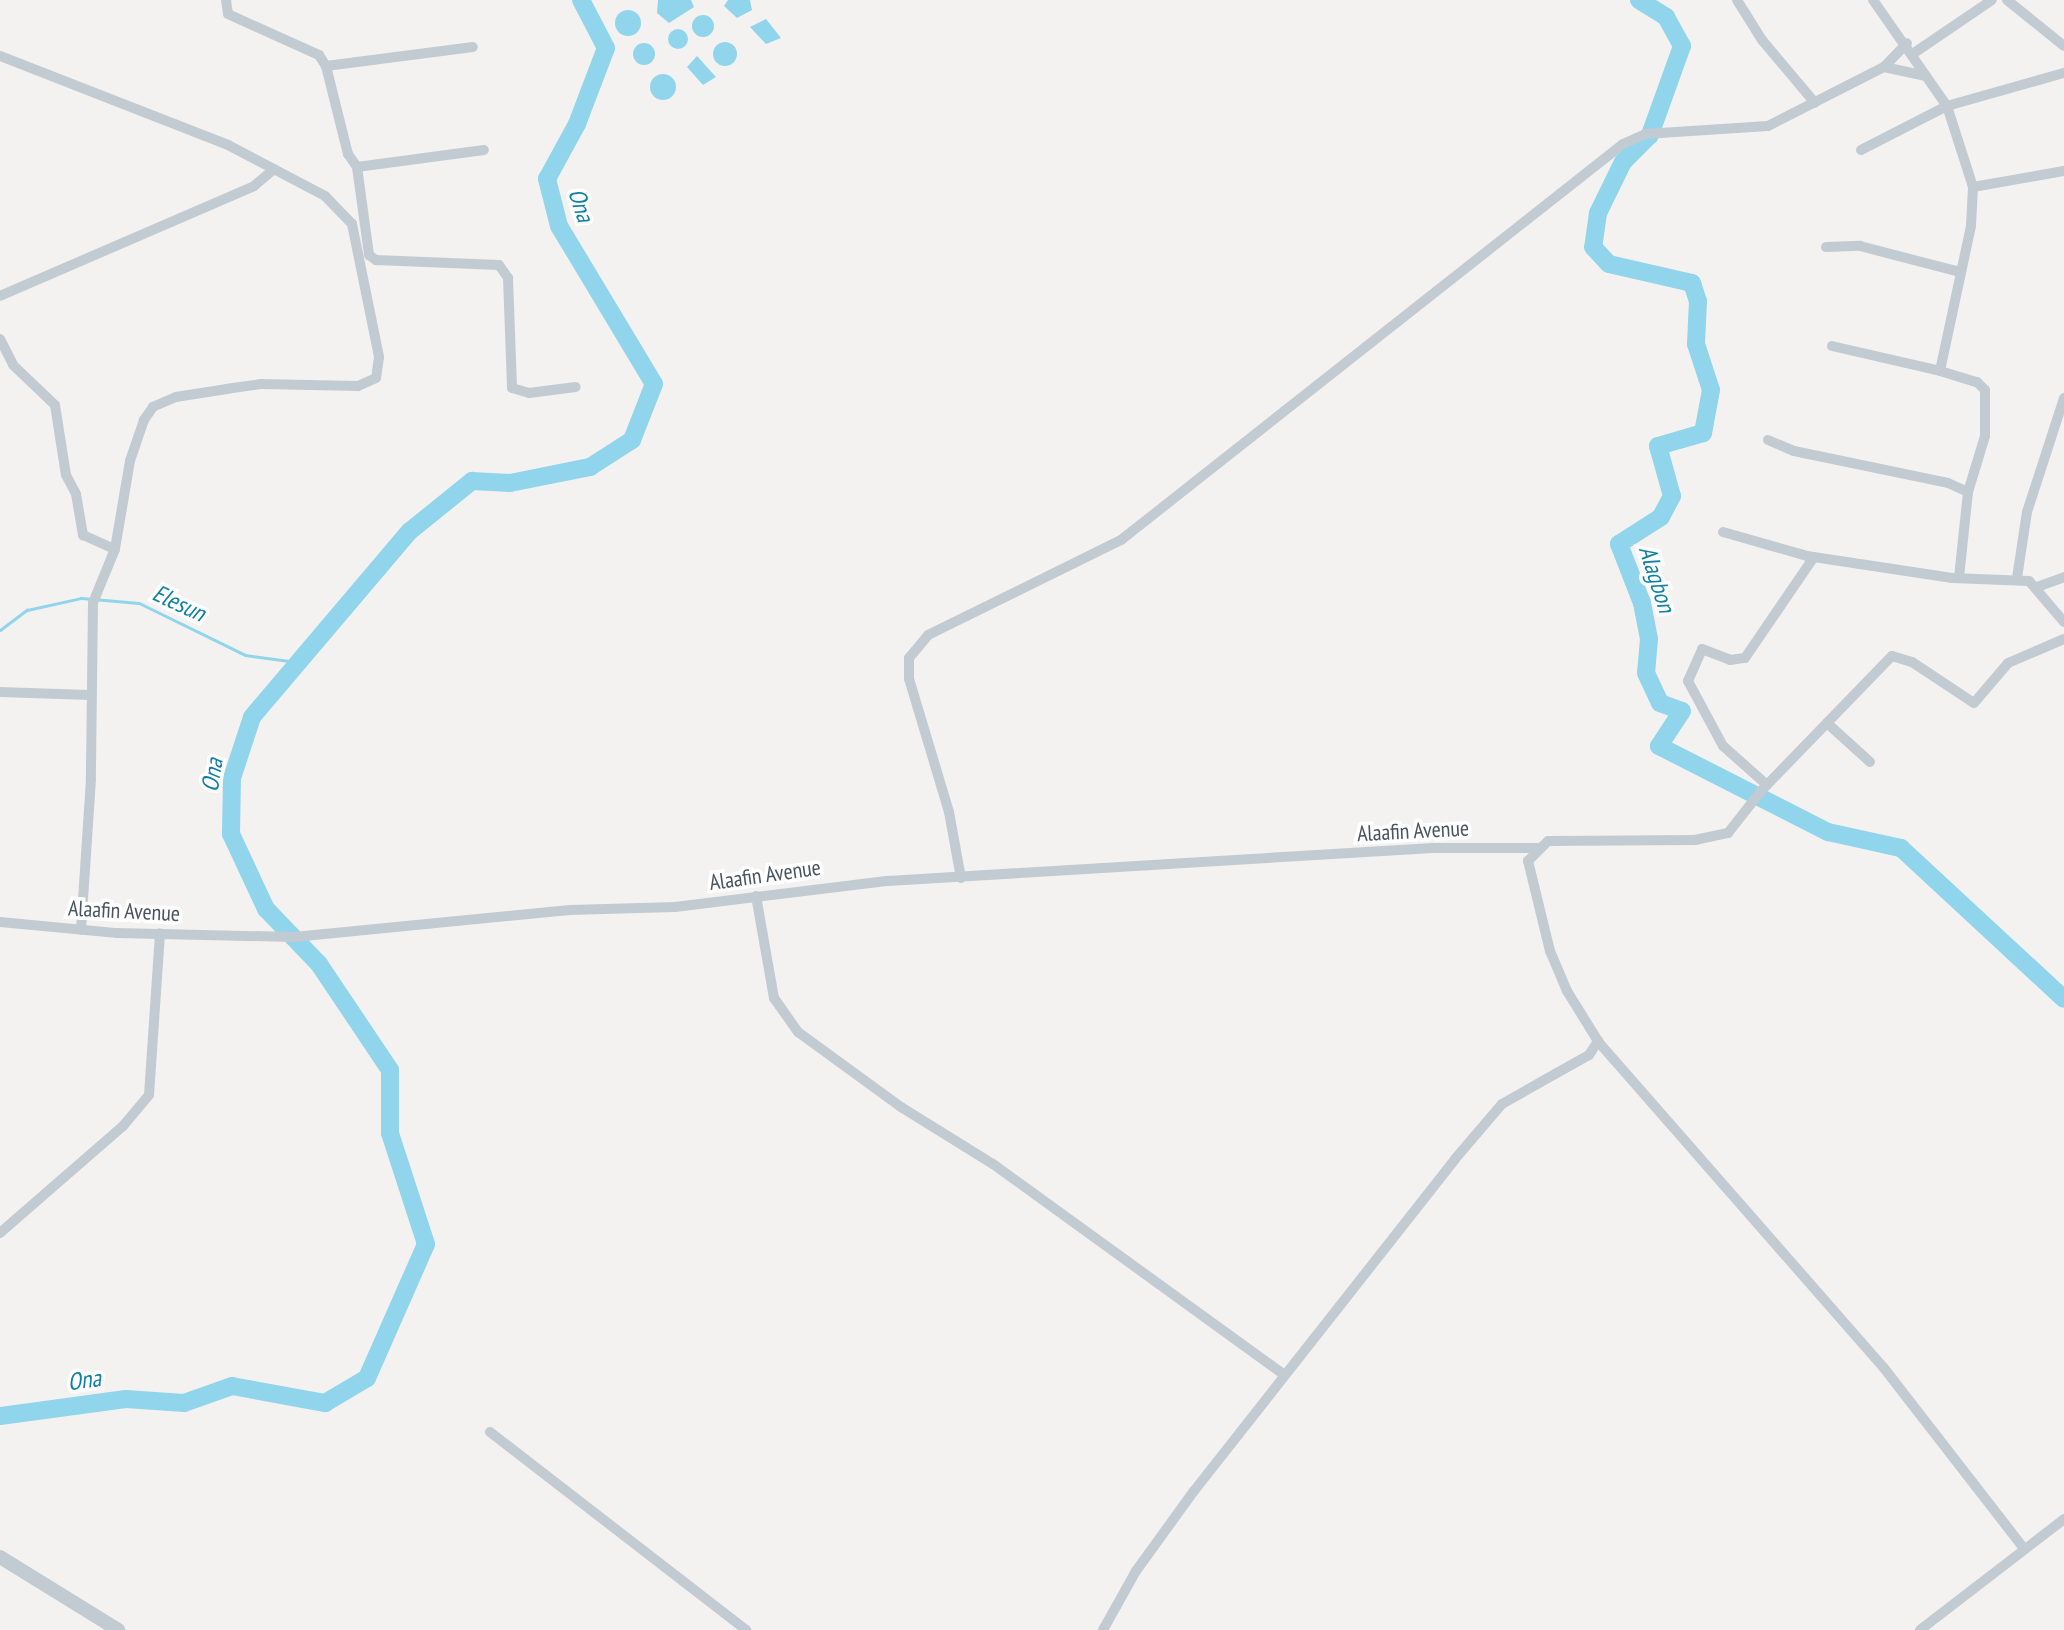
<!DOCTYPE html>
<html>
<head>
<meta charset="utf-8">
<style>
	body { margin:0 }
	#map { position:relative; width:2064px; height:1630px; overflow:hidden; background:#f4f2f1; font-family:"PT Sans Narrow",sans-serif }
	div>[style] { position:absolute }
	.water>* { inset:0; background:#90d5eb }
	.round { border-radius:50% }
	.stream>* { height:3px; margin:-1.5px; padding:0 1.5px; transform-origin:1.5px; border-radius:1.5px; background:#90d5eb }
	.river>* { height:18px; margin:-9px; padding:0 9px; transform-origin:9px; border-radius:9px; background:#90d5eb }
	.minor>* { height:10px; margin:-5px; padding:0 5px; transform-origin:5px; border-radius:5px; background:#c3cbd2 }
	.tertiary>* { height:14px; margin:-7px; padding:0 7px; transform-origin:7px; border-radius:7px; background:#c3cbd2 }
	span { translate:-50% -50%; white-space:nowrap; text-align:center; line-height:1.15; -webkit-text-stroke:7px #fff; paint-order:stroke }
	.street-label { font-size:22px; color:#49545f }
	.water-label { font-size:24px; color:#0f80a4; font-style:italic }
</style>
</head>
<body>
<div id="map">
	<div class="water">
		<i style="clip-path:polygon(658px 0,691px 0,694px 7px,669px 23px,657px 13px)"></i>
		<i style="clip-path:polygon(728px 0,750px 0,752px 10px,737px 18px,724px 6px)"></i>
		<i class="round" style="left:615px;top:10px;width:26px;height:26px"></i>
		<i class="round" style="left:692px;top:15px;width:22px;height:22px"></i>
		<i style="clip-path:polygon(766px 19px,781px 38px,766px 44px,750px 27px)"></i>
		<i class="round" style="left:668px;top:29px;width:20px;height:20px"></i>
		<i class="round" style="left:713px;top:42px;width:24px;height:24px"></i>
		<i class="round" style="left:633px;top:43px;width:22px;height:22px"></i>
		<i style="clip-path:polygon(697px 56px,716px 77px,703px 85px,687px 67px)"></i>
		<i class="round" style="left:650px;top:74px;width:26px;height:26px"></i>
	</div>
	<div class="stream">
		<i style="left:0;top:630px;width:34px;rotate:-37deg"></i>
		<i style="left:27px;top:610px;width:55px;rotate:-12.5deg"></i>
		<i style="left:81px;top:598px;width:58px;rotate:4.9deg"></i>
		<i style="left:139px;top:603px;width:118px;rotate:26.1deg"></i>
		<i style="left:245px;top:655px;width:52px;rotate:7.7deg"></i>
	</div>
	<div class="river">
		<i style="left:1639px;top:0;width:32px;rotate:32deg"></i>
		<i style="left:1666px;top:17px;width:33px;rotate:61deg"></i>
		<i style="left:1682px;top:46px;width:95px;rotate:109.8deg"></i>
		<i style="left:1650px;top:135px;width:38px;rotate:135deg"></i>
		<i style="left:1623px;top:162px;width:57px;rotate:116.1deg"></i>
		<i style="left:1598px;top:213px;width:34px;rotate:98deg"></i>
		<i style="left:1593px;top:247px;width:23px;rotate:47deg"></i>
		<i style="left:1609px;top:264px;width:85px;rotate:12.9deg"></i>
		<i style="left:1692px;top:283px;width:19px;rotate:72deg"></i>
		<i style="left:1698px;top:301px;width:43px;rotate:92.7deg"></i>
		<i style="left:1696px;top:344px;width:48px;rotate:71.9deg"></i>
		<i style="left:1711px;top:390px;width:44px;rotate:100.5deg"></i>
		<i style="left:1703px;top:433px;width:47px;rotate:163.9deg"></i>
		<i style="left:1658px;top:446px;width:52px;rotate:74.4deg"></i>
		<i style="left:1672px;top:496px;width:24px;rotate:118deg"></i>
		<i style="left:1661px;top:517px;width:50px;rotate:147.3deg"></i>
		<i style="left:1619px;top:544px;width:63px;rotate:68.7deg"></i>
		<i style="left:1642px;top:603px;width:37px;rotate:79deg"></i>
		<i style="left:1649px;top:639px;width:34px;rotate:95deg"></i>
		<i style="left:1646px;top:673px;width:33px;rotate:65deg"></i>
		<i style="left:1660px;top:703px;width:23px;rotate:20deg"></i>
		<i style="left:1682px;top:711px;width:42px;rotate:123.3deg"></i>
		<i style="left:1659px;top:746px;width:190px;rotate:27deg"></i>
		<i style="left:1828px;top:832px;width:75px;rotate:12.4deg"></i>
		<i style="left:1901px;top:848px;width:222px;rotate:42.8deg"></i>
		<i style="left:0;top:1416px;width:127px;rotate:-7.7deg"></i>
		<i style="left:126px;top:1399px;width:58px;rotate:3.9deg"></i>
		<i style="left:184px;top:1403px;width:51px;rotate:-19.5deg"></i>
		<i style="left:232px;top:1386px;width:95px;rotate:10.4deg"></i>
		<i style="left:325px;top:1403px;width:49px;rotate:-30.8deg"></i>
		<i style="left:367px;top:1378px;width:146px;rotate:-66.2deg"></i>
		<i style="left:426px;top:1244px;width:117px;rotate:-108deg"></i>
		<i style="left:390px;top:1133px;width:63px;rotate:-90deg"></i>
		<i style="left:390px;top:1070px;width:128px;rotate:-123.8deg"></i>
		<i style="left:319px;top:964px;width:76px;rotate:-133.9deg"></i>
		<i style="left:266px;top:909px;width:83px;rotate:-115deg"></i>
		<i style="left:231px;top:834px;width:56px;rotate:-89deg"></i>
		<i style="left:232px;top:778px;width:64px;rotate:-71.8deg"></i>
		<i style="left:252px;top:717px;width:244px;rotate:-49.7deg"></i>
		<i style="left:410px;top:531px;width:80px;rotate:-38.9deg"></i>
		<i style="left:472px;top:481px;width:38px;rotate:3deg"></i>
		<i style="left:510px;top:483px;width:82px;rotate:-11.3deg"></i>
		<i style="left:590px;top:467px;width:50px;rotate:-32.7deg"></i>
		<i style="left:632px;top:440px;width:60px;rotate:-68.6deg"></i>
		<i style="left:654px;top:384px;width:184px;rotate:-121deg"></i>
		<i style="left:559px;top:226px;width:49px;rotate:-104.3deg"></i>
		<i style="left:547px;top:179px;width:63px;rotate:-61.4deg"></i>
		<i style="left:577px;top:124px;width:81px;rotate:-69.1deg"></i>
		<i style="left:606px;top:48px;width:54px;rotate:-117.5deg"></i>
	</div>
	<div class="minor">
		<i style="left:226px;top:0;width:14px;rotate:82deg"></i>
		<i style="left:228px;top:14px;width:100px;rotate:24.3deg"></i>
		<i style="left:319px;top:55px;width:13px;rotate:58deg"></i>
		<i style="left:326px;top:66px;width:91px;rotate:76deg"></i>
		<i style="left:348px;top:154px;width:16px;rotate:55deg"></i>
		<i style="left:357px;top:167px;width:89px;rotate:82.2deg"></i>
		<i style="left:369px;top:255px;width:9px;rotate:36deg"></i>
		<i style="left:376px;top:260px;width:123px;rotate:2.3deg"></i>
		<i style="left:499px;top:265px;width:16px;rotate:55deg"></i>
		<i style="left:508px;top:278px;width:110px;rotate:87.9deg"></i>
		<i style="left:512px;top:388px;width:18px;rotate:16deg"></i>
		<i style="left:529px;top:393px;width:47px;rotate:-7.3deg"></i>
		<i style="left:1737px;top:0;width:47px;rotate:58deg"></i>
		<i style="left:1762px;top:40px;width:82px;rotate:49.9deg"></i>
		<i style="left:1873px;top:0;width:129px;rotate:55.1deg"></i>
		<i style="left:1947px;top:106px;width:85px;rotate:72.2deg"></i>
		<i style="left:1973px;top:187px;width:39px;rotate:93deg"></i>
		<i style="left:1971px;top:226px;width:148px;rotate:102.1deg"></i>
		<i style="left:2007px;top:0;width:73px;rotate:38.9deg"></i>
		<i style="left:1914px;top:53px;width:94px;rotate:-34.2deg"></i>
		<i style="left:0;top:56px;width:245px;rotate:21.3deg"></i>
		<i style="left:228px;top:145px;width:110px;rotate:27.7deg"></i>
		<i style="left:325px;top:196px;width:39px;rotate:46deg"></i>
		<i style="left:352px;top:224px;width:136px;rotate:78.5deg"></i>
		<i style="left:379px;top:357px;width:21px;rotate:98deg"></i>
		<i style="left:376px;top:378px;width:20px;rotate:156deg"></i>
		<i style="left:358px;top:386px;width:97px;rotate:-178.8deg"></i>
		<i style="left:261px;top:384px;width:34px;rotate:172deg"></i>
		<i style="left:227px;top:389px;width:52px;rotate:171.1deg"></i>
		<i style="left:176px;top:397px;width:25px;rotate:157deg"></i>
		<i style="left:153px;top:407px;width:16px;rotate:125deg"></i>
		<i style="left:144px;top:420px;width:43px;rotate:108.9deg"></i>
		<i style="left:130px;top:461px;width:89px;rotate:99.7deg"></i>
		<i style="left:115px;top:549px;width:58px;rotate:112.2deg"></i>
		<i style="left:93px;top:603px;width:176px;rotate:90.7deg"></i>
		<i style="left:91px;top:779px;width:151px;rotate:93.8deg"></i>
		<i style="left:326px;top:66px;width:148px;rotate:-7.4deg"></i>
		<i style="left:1884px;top:67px;width:43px;rotate:12.1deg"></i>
		<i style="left:1861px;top:150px;width:97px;rotate:-27.1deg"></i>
		<i style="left:1947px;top:106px;width:122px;rotate:-15.8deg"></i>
		<i style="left:357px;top:167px;width:128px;rotate:-7.6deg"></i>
		<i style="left:1973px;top:187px;width:92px;rotate:-10deg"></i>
		<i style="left:1826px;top:247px;width:34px;rotate:-2deg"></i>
		<i style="left:1860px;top:246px;width:103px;rotate:14.6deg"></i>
		<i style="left:0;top:296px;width:277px;rotate:-23.4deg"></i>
		<i style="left:254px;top:186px;width:26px;rotate:-40deg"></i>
		<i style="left:0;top:339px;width:29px;rotate:63deg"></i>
		<i style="left:13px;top:365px;width:58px;rotate:43.6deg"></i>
		<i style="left:55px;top:405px;width:71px;rotate:81.1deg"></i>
		<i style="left:66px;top:475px;width:21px;rotate:62deg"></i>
		<i style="left:76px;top:494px;width:42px;rotate:80.3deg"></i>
		<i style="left:83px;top:535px;width:35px;rotate:24deg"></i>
		<i style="left:1832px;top:346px;width:111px;rotate:13deg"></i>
		<i style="left:1940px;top:371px;width:39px;rotate:17deg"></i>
		<i style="left:1977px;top:382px;width:11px;rotate:45deg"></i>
		<i style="left:1985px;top:390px;width:46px;rotate:90deg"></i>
		<i style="left:1985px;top:436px;width:59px;rotate:106.9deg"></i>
		<i style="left:1968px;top:492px;width:86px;rotate:96deg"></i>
		<i style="left:1768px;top:440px;width:28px;rotate:23deg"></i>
		<i style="left:1794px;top:451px;width:157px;rotate:11.7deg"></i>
		<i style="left:1948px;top:483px;width:22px;rotate:24deg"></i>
		<i style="left:1723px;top:532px;width:87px;rotate:15.9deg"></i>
		<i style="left:1807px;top:556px;width:147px;rotate:8.6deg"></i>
		<i style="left:1952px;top:578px;width:77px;rotate:2.2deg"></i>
		<i style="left:2029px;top:581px;width:54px;rotate:49.5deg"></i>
		<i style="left:2017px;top:578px;width:67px;rotate:-81.4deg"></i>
		<i style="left:2027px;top:512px;width:120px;rotate:-72deg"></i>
		<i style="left:2037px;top:587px;width:29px;rotate:-20deg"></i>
		<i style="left:0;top:692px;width:90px;rotate:1.9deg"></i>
		<i style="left:1827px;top:723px;width:58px;rotate:42.2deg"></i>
		<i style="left:1767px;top:785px;width:59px;rotate:-138.4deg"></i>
		<i style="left:1723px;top:746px;width:74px;rotate:-118.3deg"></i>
		<i style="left:1688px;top:681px;width:35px;rotate:-66deg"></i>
		<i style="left:1702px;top:649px;width:30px;rotate:21deg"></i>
		<i style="left:1730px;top:660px;width:15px;rotate:-8deg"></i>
		<i style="left:1745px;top:658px;width:122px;rotate:-55.7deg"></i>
		<i style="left:961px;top:878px;width:67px;rotate:-100.3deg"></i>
		<i style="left:949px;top:812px;width:139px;rotate:-106.7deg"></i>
		<i style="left:909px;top:679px;width:21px;rotate:-90deg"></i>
		<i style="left:909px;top:658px;width:30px;rotate:-50deg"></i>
		<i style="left:928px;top:635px;width:215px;rotate:-26.2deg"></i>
		<i style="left:1121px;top:540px;width:639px;rotate:-38.27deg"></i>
		<i style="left:1623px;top:144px;width:24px;rotate:-24deg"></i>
		<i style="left:1645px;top:134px;width:123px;rotate:-3.7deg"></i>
		<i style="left:1768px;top:126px;width:130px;rotate:-27deg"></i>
		<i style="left:1884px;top:67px;width:33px;rotate:-46deg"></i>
		<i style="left:756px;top:896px;width:104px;rotate:80deg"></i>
		<i style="left:774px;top:998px;width:42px;rotate:54.8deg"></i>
		<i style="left:798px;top:1032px;width:127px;rotate:36.1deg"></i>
		<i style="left:901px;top:1107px;width:108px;rotate:31.8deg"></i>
		<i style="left:993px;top:1164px;width:358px;rotate:35.9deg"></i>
		<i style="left:0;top:922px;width:118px;rotate:5.4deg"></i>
		<i style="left:117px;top:933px;width:177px;rotate:1.3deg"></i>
		<i style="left:294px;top:937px;width:277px;rotate:-5.6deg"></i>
		<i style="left:570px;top:910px;width:105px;rotate:-1.6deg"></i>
		<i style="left:675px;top:907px;width:215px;rotate:-7deg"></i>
		<i style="left:888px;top:881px;width:546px;rotate:-3.47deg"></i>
		<i style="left:1433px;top:848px;width:104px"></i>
		<i style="left:0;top:1233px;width:163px;rotate:-41deg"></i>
		<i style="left:123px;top:1126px;width:40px;rotate:-50deg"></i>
		<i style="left:149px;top:1095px;width:162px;rotate:-86.1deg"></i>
		<i style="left:490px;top:1432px;width:324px;rotate:37.7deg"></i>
		<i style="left:2022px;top:1546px;width:227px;rotate:-127.8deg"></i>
		<i style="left:1883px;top:1367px;width:433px;rotate:-131.2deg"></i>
		<i style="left:1598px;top:1041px;width:59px;rotate:-121.8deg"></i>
		<i style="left:1567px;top:991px;width:43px;rotate:-113deg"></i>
		<i style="left:1550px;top:951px;width:93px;rotate:-103.7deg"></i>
		<i style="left:1528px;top:861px;width:28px;rotate:-45deg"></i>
		<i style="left:1548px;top:841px;width:147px;rotate:-0.4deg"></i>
		<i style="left:1695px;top:840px;width:34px;rotate:-12deg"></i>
		<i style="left:1728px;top:833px;width:53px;rotate:-51.8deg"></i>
		<i style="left:1761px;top:791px;width:188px;rotate:-45.9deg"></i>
		<i style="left:1892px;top:656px;width:21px;rotate:17deg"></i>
		<i style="left:1912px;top:662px;width:74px;rotate:33.5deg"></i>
		<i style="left:1974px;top:703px;width:52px;rotate:-49.6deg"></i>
		<i style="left:2008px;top:663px;width:61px;rotate:-23.2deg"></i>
		<i style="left:1103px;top:1630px;width:68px;rotate:-60.8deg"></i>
		<i style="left:1136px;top:1571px;width:99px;rotate:-54.1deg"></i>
		<i style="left:1194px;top:1491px;width:422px;rotate:-51.8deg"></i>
		<i style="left:1455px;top:1159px;width:72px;rotate:-49.5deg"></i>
		<i style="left:1502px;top:1104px;width:100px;rotate:-29.4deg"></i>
		<i style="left:1589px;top:1055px;width:17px;rotate:-57deg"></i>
		<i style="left:1920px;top:1630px;width:182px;rotate:-37.6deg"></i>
	</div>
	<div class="tertiary">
		<i style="left:0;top:1557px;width:139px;rotate:31.7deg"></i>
	</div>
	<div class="street-label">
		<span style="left:1413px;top:831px;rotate:-3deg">Alaafin Avenue</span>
		<span style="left:765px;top:875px;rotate:-8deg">Alaafin Avenue</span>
		<span style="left:124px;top:911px;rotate:3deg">Alaafin Avenue</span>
	</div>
	<div class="water-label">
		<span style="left:581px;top:205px;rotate:72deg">Ona</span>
		<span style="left:1657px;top:579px;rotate:72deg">Alagbon</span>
		<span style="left:179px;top:603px;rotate:25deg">Elesun</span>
		<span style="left:212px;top:775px;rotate:-81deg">Ona</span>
		<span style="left:84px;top:1380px;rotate:-8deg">Ona</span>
	</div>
</div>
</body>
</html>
